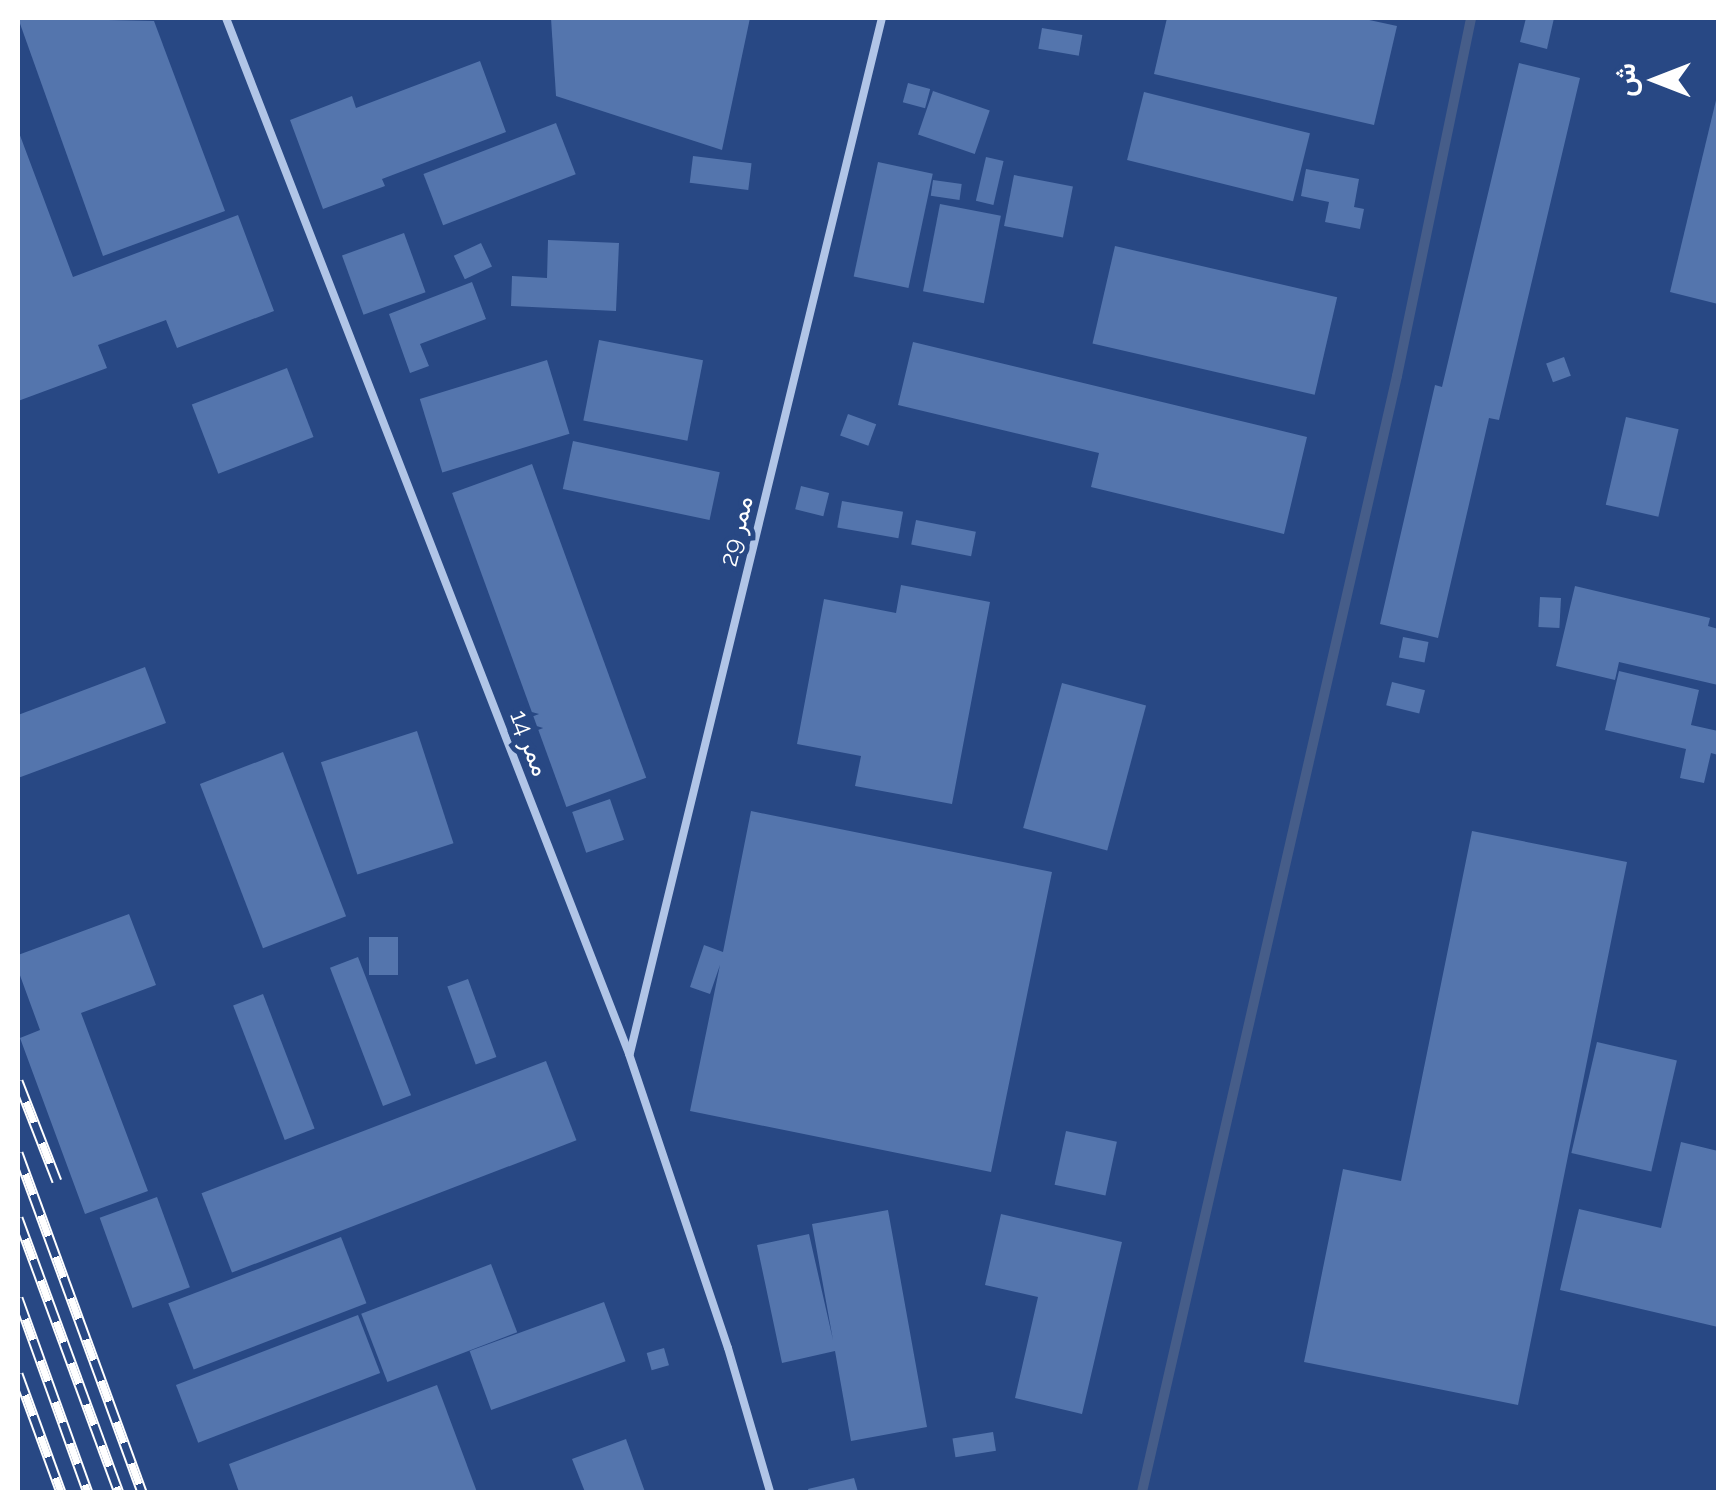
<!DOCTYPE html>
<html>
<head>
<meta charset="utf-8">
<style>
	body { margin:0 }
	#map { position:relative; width:1736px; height:1510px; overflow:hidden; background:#284884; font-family:Raleway,Vazirmatn,sans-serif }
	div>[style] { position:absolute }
	.stream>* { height:10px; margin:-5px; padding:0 5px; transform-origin:5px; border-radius:5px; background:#465d89 }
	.building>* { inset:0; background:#5475ad; transform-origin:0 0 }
	.service>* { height:8px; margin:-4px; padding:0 4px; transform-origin:4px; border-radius:4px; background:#b1c5e7 }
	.rail>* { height:11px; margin-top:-5.5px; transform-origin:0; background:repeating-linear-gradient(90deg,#284884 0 22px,#fff 0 44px); box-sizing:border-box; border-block:2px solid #fff }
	span { translate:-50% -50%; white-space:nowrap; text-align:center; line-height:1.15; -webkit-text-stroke:10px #284884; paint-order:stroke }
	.street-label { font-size:25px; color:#fff }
	.frame { position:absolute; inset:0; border:20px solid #fff; pointer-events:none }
	.north { position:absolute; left:1606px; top:30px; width:100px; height:100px; -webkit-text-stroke:8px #284884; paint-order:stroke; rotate:270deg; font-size:28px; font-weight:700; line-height:40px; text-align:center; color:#fff }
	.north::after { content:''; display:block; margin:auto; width:35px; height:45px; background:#fff; clip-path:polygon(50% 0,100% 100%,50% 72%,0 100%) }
</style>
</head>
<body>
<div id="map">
	<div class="stream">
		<i style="left:1142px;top:1492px;width:1145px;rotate:-77.13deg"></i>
		<i style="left:1397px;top:376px;width:366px;rotate:-78.3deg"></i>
	</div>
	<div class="building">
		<i style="clip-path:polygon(18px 18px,154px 21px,225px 211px,103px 256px)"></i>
		<i style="clip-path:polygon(551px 18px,750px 18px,722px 150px,556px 96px)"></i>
		<i style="clip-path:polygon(1167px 18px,1360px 18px,1397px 26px,1374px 125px,1154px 74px)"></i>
		<i style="clip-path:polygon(1526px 18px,1554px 18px,1547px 49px,1520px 42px)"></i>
		<i style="left:1042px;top:28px;width:41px;height:21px;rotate:10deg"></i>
		<i style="clip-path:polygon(480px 61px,506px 132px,382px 179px,385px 186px,323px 209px,290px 120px,352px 96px,356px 108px)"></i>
		<i style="clip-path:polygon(1519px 63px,1580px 78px,1499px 420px,1489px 418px,1438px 638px,1380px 624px,1435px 385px,1442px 387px)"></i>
		<i style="left:908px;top:83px;width:23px;height:20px;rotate:15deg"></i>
		<i style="left:933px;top:91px;width:60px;height:46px;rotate:19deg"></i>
		<i style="left:1144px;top:92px;width:171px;height:70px;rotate:14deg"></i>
		<i style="clip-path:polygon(1718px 92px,1718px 304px,1670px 292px)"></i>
		<i style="left:556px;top:123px;width:55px;height:142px;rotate:69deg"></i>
		<i style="clip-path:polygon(18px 130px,73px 277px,238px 215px,274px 311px,177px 348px,166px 320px,98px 345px,107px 368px,18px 401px)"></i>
		<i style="left:693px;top:156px;width:59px;height:27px;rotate:7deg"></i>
		<i style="left:986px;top:157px;width:18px;height:45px;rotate:13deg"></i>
		<i style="left:878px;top:162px;width:56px;height:117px;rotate:12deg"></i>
		<i style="clip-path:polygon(1306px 169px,1359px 179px,1354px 207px,1364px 209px,1360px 229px,1325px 222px,1329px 202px,1301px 196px)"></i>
		<i style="left:1014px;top:175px;width:60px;height:52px;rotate:11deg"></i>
		<i style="left:933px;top:180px;width:29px;height:16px;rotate:8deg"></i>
		<i style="left:940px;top:204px;width:62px;height:89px;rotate:11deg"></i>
		<i style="left:404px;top:233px;width:63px;height:66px;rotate:70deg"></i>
		<i style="clip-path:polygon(548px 240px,619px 243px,616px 311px,511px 306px,512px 276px,547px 278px)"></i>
		<i style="left:481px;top:243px;width:26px;height:30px;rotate:65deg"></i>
		<i style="left:1115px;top:246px;width:228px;height:100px;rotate:13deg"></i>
		<i style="clip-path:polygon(472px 282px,486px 319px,420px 344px,429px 366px,410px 373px,389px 314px)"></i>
		<i style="left:599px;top:340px;width:106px;height:82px;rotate:11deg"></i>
		<i style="clip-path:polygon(913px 342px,1307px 437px,1284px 534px,1091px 487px,1099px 453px,898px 405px)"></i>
		<i style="left:1564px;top:357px;width:20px;height:19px;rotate:70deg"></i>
		<i style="left:547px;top:360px;width:77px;height:133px;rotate:73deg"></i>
		<i style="left:287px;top:368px;width:74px;height:102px;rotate:69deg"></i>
		<i style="left:848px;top:414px;width:30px;height:23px;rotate:20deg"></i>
		<i style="left:1626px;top:417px;width:54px;height:90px;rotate:13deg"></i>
		<i style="left:573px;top:441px;width:150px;height:49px;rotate:12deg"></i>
		<i style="left:532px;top:464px;width:334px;height:85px;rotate:70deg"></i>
		<i style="left:801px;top:486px;width:29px;height:24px;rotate:14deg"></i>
		<i style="left:842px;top:501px;width:62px;height:27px;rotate:10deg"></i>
		<i style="left:916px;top:520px;width:61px;height:25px;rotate:11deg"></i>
		<i style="clip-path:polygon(901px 585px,990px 602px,952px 804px,855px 786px,861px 756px,797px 744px,824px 599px,896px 613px)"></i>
		<i style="clip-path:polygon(1575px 586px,1710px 618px,1708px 626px,1718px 629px,1718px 685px,1619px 662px,1615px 680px,1556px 666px)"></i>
		<i style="left:1540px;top:597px;width:21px;height:30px;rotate:3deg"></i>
		<i style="left:1403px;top:637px;width:26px;height:21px;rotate:11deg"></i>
		<i style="clip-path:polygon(145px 667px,166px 723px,18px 778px,18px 715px)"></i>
		<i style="clip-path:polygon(1619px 671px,1699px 690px,1691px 725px,1718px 731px,1718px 755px,1711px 753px,1704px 783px,1680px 778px,1686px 749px,1605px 730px)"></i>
		<i style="left:1392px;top:682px;width:34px;height:24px;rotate:14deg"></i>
		<i style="left:1062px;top:683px;width:87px;height:150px;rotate:15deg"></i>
		<i style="left:417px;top:731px;width:118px;height:101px;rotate:72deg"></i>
		<i style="left:283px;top:752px;width:176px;height:89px;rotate:69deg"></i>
		<i style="left:610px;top:799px;width:43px;height:40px;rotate:71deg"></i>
		<i style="clip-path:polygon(751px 811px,1052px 872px,991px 1172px,690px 1111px,720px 965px,710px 994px,690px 987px,704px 945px,723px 952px)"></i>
		<i style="clip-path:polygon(1472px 831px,1627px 862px,1518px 1405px,1304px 1362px,1343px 1169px,1401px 1181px)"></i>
		<i style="clip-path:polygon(129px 914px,156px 985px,81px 1013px,148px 1191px,85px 1214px,20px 1038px,40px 1030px,18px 970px,18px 955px)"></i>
		<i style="left:369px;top:937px;width:29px;height:38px"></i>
		<i style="left:358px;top:957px;width:148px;height:30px;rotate:69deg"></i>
		<i style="left:468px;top:979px;width:83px;height:22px;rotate:70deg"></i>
		<i style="left:263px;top:994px;width:144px;height:32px;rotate:69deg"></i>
		<i style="left:1597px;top:1042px;width:82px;height:114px;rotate:13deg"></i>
		<i style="left:546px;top:1061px;width:85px;height:369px;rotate:69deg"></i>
		<i style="left:1066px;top:1131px;width:52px;height:55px;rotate:12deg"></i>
		<i style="clip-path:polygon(1681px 1142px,1718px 1151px,1718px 1327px,1560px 1290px,1579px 1209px,1661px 1228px)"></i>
		<i style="left:157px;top:1197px;width:96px;height:61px;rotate:70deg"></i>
		<i style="clip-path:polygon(888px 1210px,927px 1427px,851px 1441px,835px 1351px,782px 1363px,757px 1245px,809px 1234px,833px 1340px,812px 1224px)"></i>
		<i style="clip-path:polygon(1001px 1214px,1122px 1242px,1082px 1414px,1015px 1398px,1038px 1297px,985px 1285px)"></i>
		<i style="left:341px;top:1237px;width:71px;height:185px;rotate:69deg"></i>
		<i style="left:491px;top:1264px;width:73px;height:139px;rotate:69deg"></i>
		<i style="left:604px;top:1302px;width:63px;height:143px;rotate:70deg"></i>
		<i style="left:358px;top:1315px;width:62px;height:195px;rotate:69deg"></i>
		<i style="left:664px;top:1348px;width:18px;height:18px;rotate:74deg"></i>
		<i style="clip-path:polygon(437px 1385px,477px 1492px,239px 1492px,229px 1464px)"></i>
		<i style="left:993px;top:1432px;width:19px;height:41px;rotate:81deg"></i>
		<i style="clip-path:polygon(626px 1439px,645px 1492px,585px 1492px,572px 1459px)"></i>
		<i style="clip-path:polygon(854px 1478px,858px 1492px,809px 1492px,808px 1489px)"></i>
	</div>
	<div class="service">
		<i style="left:226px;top:18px;width:1112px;rotate:68.74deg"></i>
		<i style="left:629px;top:1054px;width:310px;rotate:71.4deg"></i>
		<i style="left:728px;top:1348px;width:150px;rotate:73.7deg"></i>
		<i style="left:630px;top:1053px;width:1065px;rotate:-76.32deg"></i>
	</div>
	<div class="rail">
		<i style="left:18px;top:1081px;width:107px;rotate:68.7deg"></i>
		<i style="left:18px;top:1153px;width:361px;rotate:69.9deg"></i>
		<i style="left:18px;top:1218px;width:292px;rotate:69.8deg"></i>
		<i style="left:18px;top:1298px;width:206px;rotate:70.2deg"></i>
		<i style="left:18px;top:1374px;width:126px;rotate:70deg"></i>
	</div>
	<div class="street-label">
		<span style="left:736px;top:531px;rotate:-76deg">ممر 29</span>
		<span style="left:530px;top:743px;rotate:69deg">ممر 14</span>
	</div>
	<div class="frame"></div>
	<div class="north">ش</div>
</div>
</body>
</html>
